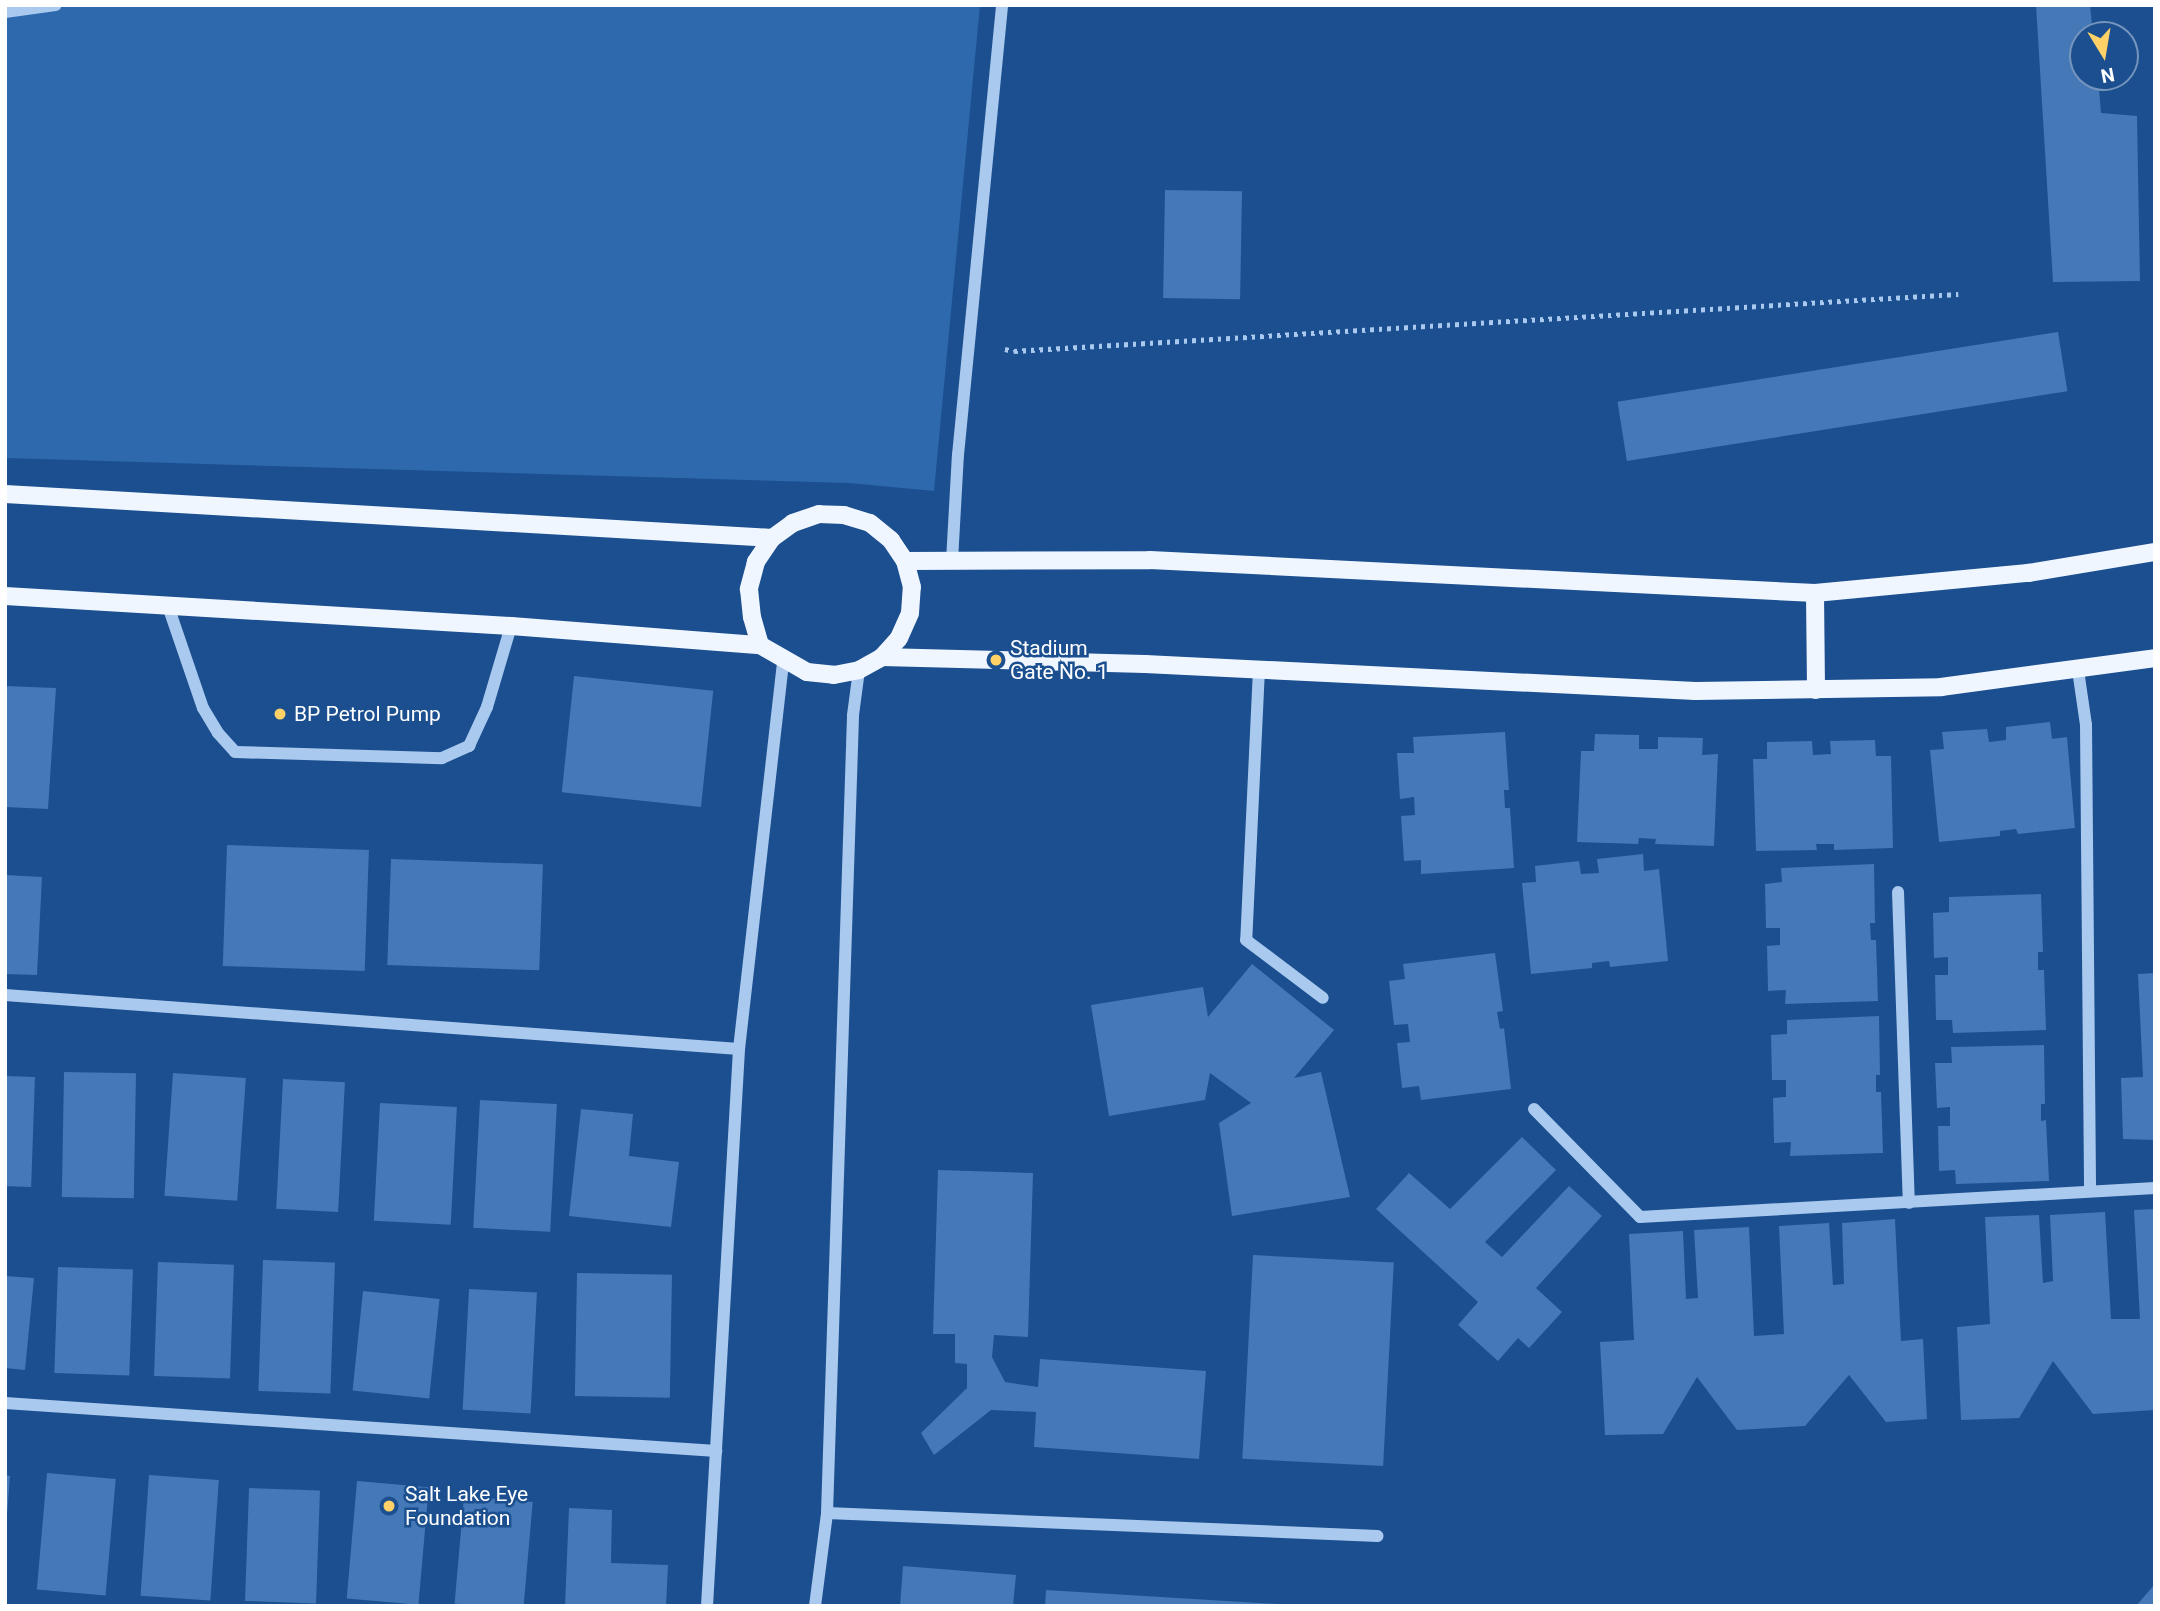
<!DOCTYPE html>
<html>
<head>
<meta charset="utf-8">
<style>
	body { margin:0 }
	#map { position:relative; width:2160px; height:1611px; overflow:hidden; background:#1b4f8f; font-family:Roboto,sans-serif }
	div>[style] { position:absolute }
	.green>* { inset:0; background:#2e69ad }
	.building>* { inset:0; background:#4478b7; transform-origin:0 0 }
	.path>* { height:4.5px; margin-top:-2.25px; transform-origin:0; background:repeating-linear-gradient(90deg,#a9c9ee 0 3.5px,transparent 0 8.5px) }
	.minor>* { height:12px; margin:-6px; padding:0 6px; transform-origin:6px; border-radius:6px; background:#a9c9ee }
	.major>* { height:18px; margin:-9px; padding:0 9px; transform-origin:9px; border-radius:9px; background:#f0f6ff }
	.dots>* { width:19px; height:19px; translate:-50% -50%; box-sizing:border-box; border:4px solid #1b4f8f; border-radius:50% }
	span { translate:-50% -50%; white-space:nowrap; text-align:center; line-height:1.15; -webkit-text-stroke:5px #1b4f8f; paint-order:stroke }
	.poi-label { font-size:21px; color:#fff }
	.left { translate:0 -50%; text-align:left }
	.frame { position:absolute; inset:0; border:7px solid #fff; pointer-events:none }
	.north { position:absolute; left:2069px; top:21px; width:70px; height:70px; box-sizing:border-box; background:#1b4f8f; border:2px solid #7695bc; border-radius:50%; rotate:169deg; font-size:19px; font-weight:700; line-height:28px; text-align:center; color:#fff }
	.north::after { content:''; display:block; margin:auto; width:24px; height:32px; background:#ffd166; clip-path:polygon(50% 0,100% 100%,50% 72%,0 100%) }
</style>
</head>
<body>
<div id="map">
	<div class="green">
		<i style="clip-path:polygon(5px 5px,980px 5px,934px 491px,849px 483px,5px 458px)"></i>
	</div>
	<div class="building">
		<i style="clip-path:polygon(2036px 5px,2090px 5px,2093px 35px,2083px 35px,2083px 77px,2098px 77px,2101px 113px,2137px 116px,2140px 281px,2053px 282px)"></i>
		<i style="left:1165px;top:190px;width:77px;height:108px;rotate:1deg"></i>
		<i style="left:2058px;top:332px;width:60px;height:446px;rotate:81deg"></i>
		<i style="left:574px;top:676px;width:140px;height:117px;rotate:6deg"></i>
		<i style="clip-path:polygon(5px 686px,56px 688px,48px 809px,5px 807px)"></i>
		<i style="clip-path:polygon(2050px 722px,2052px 739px,2067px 737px,2075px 828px,2018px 834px,2016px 829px,2000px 831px,2000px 836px,1939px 842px,1930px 750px,1944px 749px,1942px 732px,1987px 729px,1989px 742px,2006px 740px,2006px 727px)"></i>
		<i style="clip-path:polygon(1505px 732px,1509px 790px,1504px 790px,1505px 808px,1510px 808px,1514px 868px,1421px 874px,1421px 860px,1404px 861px,1401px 816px,1415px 815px,1414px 797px,1400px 799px,1397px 753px,1414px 753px,1413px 737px)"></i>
		<i style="clip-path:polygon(1595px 734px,1639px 735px,1639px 749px,1658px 749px,1658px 737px,1703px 738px,1702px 755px,1718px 754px,1714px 846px,1655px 844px,1656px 839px,1639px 838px,1638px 844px,1577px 842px,1581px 751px,1594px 751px)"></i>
		<i style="clip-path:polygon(1875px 740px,1876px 756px,1891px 756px,1893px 848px,1834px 850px,1834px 844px,1816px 844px,1817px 850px,1756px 851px,1753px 759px,1767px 759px,1767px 742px,1812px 741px,1813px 755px,1831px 754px,1830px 741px)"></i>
		<i style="left:227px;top:845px;width:142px;height:121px;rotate:2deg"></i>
		<i style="clip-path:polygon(1643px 854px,1644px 871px,1659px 869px,1668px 961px,1610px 967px,1609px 961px,1592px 963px,1592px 968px,1531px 974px,1522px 883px,1536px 882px,1535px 866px,1579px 861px,1581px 874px,1599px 873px,1597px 859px)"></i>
		<i style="left:391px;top:859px;width:152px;height:106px;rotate:2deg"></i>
		<i style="clip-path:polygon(1874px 864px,1875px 923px,1870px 923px,1871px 940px,1876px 940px,1878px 1001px,1785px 1004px,1786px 990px,1768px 991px,1767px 946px,1780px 945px,1780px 928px,1766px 928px,1765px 884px,1782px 882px,1781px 868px)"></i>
		<i style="clip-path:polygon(5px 875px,42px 877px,37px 975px,5px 974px)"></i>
		<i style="clip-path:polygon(2041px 894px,2043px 952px,2038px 952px,2038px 970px,2044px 970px,2046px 1030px,1953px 1033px,1952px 1020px,1936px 1020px,1935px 975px,1948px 975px,1948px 957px,1934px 958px,1933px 913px,1949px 912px,1949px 897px)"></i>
		<i style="clip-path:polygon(1495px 953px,1503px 1011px,1497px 1012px,1500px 1029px,1504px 1028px,1511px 1089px,1421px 1100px,1419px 1086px,1402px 1088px,1397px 1043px,1410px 1042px,1408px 1024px,1394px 1025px,1389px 981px,1405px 979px,1403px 964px)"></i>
		<i style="clip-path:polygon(1252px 964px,1334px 1030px,1294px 1078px,1321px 1072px,1350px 1197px,1232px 1216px,1219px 1123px,1251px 1103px,1210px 1073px,1205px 1100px,1109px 1116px,1091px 1005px,1203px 987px,1208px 1017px)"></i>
		<i style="clip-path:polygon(2155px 973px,2155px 1140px,2123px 1139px,2121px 1078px,2143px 1077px,2138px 974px)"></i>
		<i style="clip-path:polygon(1879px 1016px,1880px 1075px,1876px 1075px,1876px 1092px,1881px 1092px,1883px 1153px,1790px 1156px,1791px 1142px,1774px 1143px,1773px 1098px,1786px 1097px,1786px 1080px,1772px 1080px,1771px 1035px,1787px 1034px,1787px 1020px)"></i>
		<i style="clip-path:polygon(2044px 1045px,2045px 1104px,2041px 1104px,2041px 1121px,2046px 1120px,2049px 1181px,1956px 1184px,1955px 1170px,1939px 1171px,1938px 1126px,1950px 1126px,1950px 1107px,1937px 1108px,1935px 1063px,1952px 1063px,1951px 1047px)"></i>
		<i style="left:64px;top:1072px;width:72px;height:125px;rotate:1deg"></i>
		<i style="left:173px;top:1073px;width:73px;height:123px;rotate:4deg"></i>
		<i style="left:5px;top:1076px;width:30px;height:110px;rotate:2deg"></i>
		<i style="left:283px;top:1079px;width:62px;height:130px;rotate:3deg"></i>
		<i style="left:480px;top:1100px;width:77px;height:128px;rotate:3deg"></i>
		<i style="left:380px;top:1103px;width:77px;height:118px;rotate:3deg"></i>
		<i style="clip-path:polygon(581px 1109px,633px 1114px,629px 1156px,679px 1162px,671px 1227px,569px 1216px)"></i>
		<i style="clip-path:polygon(1522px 1137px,1556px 1170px,1485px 1242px,1502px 1257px,1569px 1186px,1602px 1216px,1536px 1288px,1562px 1312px,1529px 1348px,1518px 1338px,1498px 1361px,1458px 1325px,1478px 1302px,1376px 1209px,1409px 1173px,1450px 1209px)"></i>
		<i style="clip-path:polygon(938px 1170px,1033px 1173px,1028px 1337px,994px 1335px,992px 1357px,1005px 1382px,1038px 1387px,1040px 1359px,1206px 1371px,1199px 1459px,1034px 1447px,1036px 1412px,991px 1410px,934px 1455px,921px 1433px,967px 1388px,967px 1364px,955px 1363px,955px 1334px,933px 1334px)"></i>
		<i style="clip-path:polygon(2155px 1209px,2155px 1410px,2093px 1414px,2053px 1361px,2019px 1418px,1961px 1420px,1957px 1327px,1990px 1324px,1985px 1217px,2039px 1215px,2043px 1283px,2053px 1281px,2050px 1215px,2105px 1212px,2111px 1319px,2140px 1319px,2134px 1210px)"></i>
		<i style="clip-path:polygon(1895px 1219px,1901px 1341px,1923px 1339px,1927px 1419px,1886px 1422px,1849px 1375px,1805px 1426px,1737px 1430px,1697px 1377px,1663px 1434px,1605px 1435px,1600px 1342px,1634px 1340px,1629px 1234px,1683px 1231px,1686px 1299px,1698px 1298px,1694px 1230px,1749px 1227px,1754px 1336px,1784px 1334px,1779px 1226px,1829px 1223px,1833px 1285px,1844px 1284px,1842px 1223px)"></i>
		<i style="left:1253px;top:1255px;width:141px;height:204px;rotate:3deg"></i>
		<i style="left:263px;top:1260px;width:72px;height:131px;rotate:2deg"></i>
		<i style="left:158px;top:1262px;width:76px;height:114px;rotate:2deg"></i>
		<i style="left:58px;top:1267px;width:75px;height:106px;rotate:2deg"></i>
		<i style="left:577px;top:1273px;width:95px;height:123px;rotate:1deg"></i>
		<i style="clip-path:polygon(5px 1276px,34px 1278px,25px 1370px,5px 1368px)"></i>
		<i style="left:469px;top:1289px;width:68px;height:121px;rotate:3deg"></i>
		<i style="left:363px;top:1291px;width:77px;height:100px;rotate:6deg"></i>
		<i style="left:47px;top:1473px;width:69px;height:117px;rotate:5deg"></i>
		<i style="clip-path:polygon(5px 1475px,10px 1476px,7px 1515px,5px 1515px)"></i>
		<i style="left:149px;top:1475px;width:70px;height:121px;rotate:4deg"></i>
		<i style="left:357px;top:1481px;width:72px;height:118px;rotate:5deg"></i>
		<i style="left:249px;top:1488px;width:71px;height:113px;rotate:2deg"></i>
		<i style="left:464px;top:1496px;width:69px;height:108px;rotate:5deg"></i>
		<i style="clip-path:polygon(569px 1508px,612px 1510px,611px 1563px,668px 1565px,666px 1606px,565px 1606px)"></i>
		<i style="clip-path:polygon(903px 1566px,1016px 1575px,1013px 1606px,900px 1606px)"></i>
		<i style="clip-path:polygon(2155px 1584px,2155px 1606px,2136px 1606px)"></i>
		<i style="clip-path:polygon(1046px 1590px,1278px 1604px,1278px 1606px,1045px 1606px)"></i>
	</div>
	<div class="path">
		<i style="left:1005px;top:349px;width:9px;rotate:13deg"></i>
		<i style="left:1014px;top:351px;width:946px;rotate:-3.46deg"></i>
	</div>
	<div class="minor">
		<i style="left:5px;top:12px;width:51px;rotate:-7.8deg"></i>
		<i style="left:952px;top:561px;width:106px;rotate:-86.8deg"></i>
		<i style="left:958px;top:455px;width:452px;rotate:-84.4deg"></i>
		<i style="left:168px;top:606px;width:108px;rotate:71.1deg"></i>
		<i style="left:203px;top:708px;width:29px;rotate:59deg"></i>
		<i style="left:218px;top:733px;width:25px;rotate:48deg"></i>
		<i style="left:235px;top:752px;width:207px;rotate:1.7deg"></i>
		<i style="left:442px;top:758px;width:30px;rotate:-24deg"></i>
		<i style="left:469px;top:746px;width:43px;rotate:-65.2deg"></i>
		<i style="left:487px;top:707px;width:84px;rotate:-73.5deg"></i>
		<i style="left:1259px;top:669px;width:271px;rotate:92.7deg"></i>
		<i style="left:1246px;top:940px;width:96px;rotate:37deg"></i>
		<i style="left:2078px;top:670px;width:56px;rotate:81.7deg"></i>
		<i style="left:2086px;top:725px;width:465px;rotate:89.5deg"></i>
		<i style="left:1898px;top:892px;width:311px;rotate:88deg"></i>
		<i style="left:5px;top:995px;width:736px;rotate:4.21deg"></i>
		<i style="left:1534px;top:1109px;width:151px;rotate:45.5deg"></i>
		<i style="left:1640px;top:1217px;width:516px;rotate:-3.22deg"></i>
		<i style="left:5px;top:1403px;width:713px;rotate:3.86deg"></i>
		<i style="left:827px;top:1513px;width:551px;rotate:2.39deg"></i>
		<i style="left:707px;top:1606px;width:558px;rotate:-86.71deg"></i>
		<i style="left:739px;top:1049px;width:390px;rotate:-83.5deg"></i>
		<i style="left:815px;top:1606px;width:94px;rotate:-82.6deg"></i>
		<i style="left:827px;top:1513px;width:798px;rotate:-88.13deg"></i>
		<i style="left:853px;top:715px;width:45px;rotate:-82.4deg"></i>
	</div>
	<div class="major">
		<i style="left:5px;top:494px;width:768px;rotate:3.28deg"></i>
		<i style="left:905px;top:561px;width:245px;rotate:-0.2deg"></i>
		<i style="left:1150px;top:560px;width:666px;rotate:2.84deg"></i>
		<i style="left:1815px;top:593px;width:214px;rotate:-5.4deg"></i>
		<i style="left:2028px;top:573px;width:129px;rotate:-9.4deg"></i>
		<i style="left:1815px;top:593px;width:97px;rotate:89.4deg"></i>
		<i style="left:5px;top:596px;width:507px;rotate:3.39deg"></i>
		<i style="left:511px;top:626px;width:250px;rotate:4.4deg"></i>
		<i style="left:760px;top:645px;width:54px;rotate:29.9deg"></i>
		<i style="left:807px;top:672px;width:27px;rotate:6deg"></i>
		<i style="left:834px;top:675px;width:25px;rotate:-11deg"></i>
		<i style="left:859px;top:670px;width:26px;rotate:-29deg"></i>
		<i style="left:882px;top:657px;width:25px;rotate:-48deg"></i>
		<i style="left:899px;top:638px;width:27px;rotate:-66deg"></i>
		<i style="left:910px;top:613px;width:26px;rotate:-86deg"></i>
		<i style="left:912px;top:587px;width:27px;rotate:-105deg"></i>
		<i style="left:905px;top:561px;width:25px;rotate:-124deg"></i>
		<i style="left:891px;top:540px;width:27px;rotate:-141deg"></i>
		<i style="left:870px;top:523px;width:27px;rotate:-163deg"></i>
		<i style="left:844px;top:515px;width:25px;rotate:-178deg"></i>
		<i style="left:819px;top:514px;width:28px;rotate:161deg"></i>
		<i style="left:793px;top:523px;width:26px;rotate:144deg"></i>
		<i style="left:772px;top:538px;width:29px;rotate:124deg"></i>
		<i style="left:756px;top:562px;width:28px;rotate:105deg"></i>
		<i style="left:749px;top:589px;width:28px;rotate:84deg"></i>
		<i style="left:752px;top:617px;width:29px;rotate:74deg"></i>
		<i style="left:882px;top:657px;width:263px;rotate:1.5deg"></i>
		<i style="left:1145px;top:664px;width:551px;rotate:2.81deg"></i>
		<i style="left:1695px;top:691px;width:246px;rotate:-0.9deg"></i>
		<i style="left:1941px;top:687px;width:216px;rotate:-7.7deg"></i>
	</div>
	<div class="dots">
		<i style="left:996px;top:660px;background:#ffd166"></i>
		<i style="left:280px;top:714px;background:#ffd166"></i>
		<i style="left:389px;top:1506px;background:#ffd166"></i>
	</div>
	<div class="poi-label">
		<span class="left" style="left:1010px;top:660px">Stadium<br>Gate No. 1</span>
		<span class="left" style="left:294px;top:714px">BP Petrol Pump</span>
		<span class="left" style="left:405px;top:1506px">Salt Lake Eye<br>Foundation</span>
	</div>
	<div class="frame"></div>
	<div class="north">N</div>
</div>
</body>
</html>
